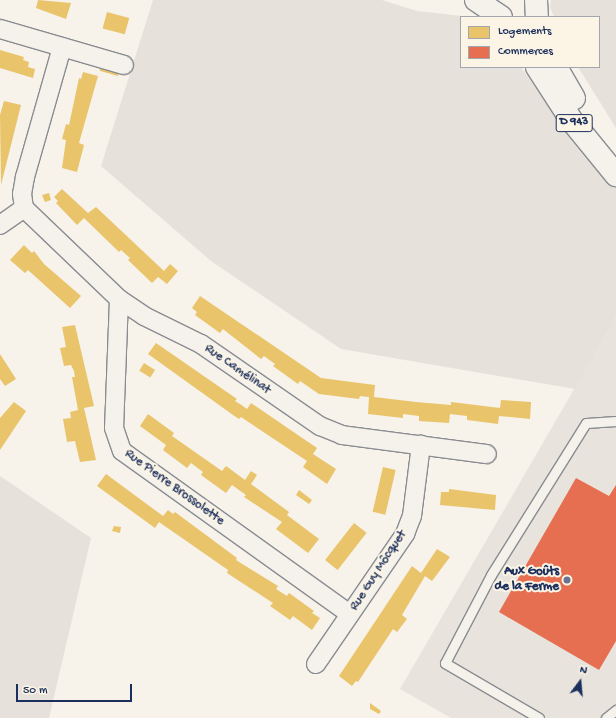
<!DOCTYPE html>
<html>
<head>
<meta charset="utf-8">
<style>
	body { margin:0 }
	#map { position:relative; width:616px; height:718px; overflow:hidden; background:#f7f3ea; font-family:"Gochi Hand",sans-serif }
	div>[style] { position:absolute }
	.built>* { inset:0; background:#e8e4dd }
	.green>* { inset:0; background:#e6e2db }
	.homes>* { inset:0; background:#e9c46a; transform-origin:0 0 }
	.shops>* { inset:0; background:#e76f51 }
	.roads { filter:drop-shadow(1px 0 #8a8c91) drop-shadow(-1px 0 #8a8c91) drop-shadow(0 1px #8a8c91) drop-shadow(0 -1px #8a8c91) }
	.lane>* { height:9px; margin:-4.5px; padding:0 4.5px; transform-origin:4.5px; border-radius:4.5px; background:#f5f2ec }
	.street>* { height:18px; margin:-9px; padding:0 9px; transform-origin:9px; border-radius:9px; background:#f5f2ec }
	.primary>* { height:22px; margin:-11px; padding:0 11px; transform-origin:11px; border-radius:11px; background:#f5f2ec }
	.dots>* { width:11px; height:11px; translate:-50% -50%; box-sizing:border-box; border:2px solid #fcf5e5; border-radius:50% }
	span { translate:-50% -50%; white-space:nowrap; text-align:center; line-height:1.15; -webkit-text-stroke:4px #fcf5e5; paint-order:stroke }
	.shield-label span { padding:1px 3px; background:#fcf5e5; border:1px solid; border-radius:3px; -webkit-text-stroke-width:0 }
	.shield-label { font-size:12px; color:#1b2f5e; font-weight:700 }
	.street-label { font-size:13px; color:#1b2f5e }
	.poi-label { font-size:13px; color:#1b2f5e; font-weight:700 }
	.right { translate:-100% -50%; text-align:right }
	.legend { position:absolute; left:460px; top:16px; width:140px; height:52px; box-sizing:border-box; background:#fcf5e5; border:1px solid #a2a6af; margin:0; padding:5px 7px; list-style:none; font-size:12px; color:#1b2f5e }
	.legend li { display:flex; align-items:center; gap:8px; height:20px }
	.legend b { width:20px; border:1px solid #a2a6af }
	.north { position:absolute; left:560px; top:662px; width:40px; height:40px; -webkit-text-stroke:3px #fcf5e5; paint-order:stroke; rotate:16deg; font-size:11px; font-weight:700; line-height:16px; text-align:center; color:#1b2f5e }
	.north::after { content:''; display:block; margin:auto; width:14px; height:18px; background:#1b2f5e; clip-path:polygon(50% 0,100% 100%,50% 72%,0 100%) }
	.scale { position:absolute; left:16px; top:684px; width:116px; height:18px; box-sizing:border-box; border:2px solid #1b2f5e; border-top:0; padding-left:5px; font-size:12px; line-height:14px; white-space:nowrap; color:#1b2f5e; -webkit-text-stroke:3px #fcf5e5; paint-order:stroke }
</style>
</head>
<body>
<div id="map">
	<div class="built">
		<i style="clip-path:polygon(616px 317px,616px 718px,451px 718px,400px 689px)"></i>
	</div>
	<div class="green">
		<i style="clip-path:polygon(153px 0,382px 0,417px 11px,472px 17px,461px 17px,461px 67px,521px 67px,548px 105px,616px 188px,616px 317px,575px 389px,341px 349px,211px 261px,101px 166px)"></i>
		<i style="clip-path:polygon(551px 0,616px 0,616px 128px,578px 67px,599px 67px,599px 17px,554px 17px,550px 7px)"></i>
		<i style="clip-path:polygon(0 476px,91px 538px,49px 718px,0 718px)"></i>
	</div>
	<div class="homes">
		<i style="clip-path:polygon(38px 0,71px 3px,66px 19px,36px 8px)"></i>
		<i style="left:107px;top:12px;width:23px;height:17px;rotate:15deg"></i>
		<i style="clip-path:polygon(0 50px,24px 57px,23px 60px,29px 62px,28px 67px,35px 69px,33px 78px,0 68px)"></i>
		<i style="left:101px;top:66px;width:19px;height:5px;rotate:16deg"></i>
		<i style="clip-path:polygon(83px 72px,98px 76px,79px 143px,84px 145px,77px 172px,62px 168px,66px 140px,62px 139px,66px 124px,69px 125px,79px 78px,81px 79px)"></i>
		<i style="clip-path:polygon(4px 101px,21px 105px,1px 185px,0 115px)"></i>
		<i style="clip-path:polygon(62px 189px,88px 213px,96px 207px,164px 271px,170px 264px,178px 271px,167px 284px,158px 277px,152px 283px,128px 260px,130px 258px,121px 250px,119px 252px,84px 218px,77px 225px,56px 203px,58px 201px,54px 197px)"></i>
		<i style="clip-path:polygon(49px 193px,51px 200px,45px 202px,42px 195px)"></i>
		<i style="clip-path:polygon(24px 245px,32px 253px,34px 251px,44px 264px,81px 296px,70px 308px,28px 270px,25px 273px,10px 260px)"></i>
		<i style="clip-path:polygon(200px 296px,321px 378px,375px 385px,374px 397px,416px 402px,451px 405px,451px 402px,500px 408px,501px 400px,531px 402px,530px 419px,499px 416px,498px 424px,467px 420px,467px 416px,450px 414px,449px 423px,419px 421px,419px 416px,403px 414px,403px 418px,368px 414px,369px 397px,360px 396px,359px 399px,319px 394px,300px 381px,298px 384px,273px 366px,275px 364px,264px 356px,261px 359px,228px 333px,223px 329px,220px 333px,195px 315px,197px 312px,192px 308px)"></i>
		<i style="clip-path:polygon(75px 325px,94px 406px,84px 408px,96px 460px,80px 462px,75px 441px,67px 442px,63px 419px,71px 418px,70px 412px,78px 410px,72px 377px,75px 377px,74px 371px,71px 365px,64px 366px,60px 348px,66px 347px,62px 327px)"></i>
		<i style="clip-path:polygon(156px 343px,237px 399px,235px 401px,240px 404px,247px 409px,251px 403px,317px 448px,313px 454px,336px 469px,327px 484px,303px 467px,307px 461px,241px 417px,239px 419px,233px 415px,148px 354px)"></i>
		<i style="clip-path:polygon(0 354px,16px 379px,5px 386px,0 379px)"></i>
		<i style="left:144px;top:363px;width:13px;height:9px;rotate:32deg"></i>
		<i style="clip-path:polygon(14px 402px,26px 411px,0 450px,0 418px)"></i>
		<i style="clip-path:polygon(148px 414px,174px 433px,172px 436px,222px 471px,226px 466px,245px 480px,251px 471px,257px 475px,251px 484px,289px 512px,287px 515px,319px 539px,308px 553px,276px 529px,282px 522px,244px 497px,246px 495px,232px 485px,226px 493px,201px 475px,203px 472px,191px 463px,187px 468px,163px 450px,166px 445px,140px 426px)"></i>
		<i style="left:383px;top:467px;width:13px;height:46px;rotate:13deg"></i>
		<i style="clip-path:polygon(106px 474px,163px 516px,168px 510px,173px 514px,175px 512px,237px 558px,236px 560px,278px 586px,276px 589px,287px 596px,289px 593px,314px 611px,312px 613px,320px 618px,312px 630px,293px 616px,290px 620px,270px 606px,273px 603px,227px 573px,228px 570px,159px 522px,155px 528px,97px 486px)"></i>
		<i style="clip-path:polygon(449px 489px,496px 495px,495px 510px,440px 505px,441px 492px,449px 492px)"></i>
		<i style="clip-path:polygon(299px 490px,312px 500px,309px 504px,296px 495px)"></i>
		<i style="left:354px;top:523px;width:16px;height:47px;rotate:38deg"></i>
		<i style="clip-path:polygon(114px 526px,121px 527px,120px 533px,112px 531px)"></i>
		<i style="clip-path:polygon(437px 549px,450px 557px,432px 581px,425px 576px,402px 615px,407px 619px,397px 632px,393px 629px,358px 682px,356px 681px,352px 686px,339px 676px,412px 566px,421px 573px)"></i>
		<i style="clip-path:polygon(370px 703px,381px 711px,379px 714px,370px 709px)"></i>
	</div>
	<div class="shops">
		<i style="clip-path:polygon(576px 478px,609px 496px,616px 485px,616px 641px,599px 670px,499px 612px)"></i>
	</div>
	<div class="roads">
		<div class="lane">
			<i style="left:539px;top:718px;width:109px;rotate:-149.7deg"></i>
			<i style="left:445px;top:663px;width:99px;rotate:-62.4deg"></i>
			<i style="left:491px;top:575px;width:179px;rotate:-58deg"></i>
			<i style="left:586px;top:423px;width:30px;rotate:-4deg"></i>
			<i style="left:606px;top:718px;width:13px;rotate:-39deg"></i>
		</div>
		<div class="street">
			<i style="left:0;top:29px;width:129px;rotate:16.2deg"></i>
			<i style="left:24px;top:208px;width:132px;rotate:43.8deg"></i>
			<i style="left:119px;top:299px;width:30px;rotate:34deg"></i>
			<i style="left:144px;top:316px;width:64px;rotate:26.2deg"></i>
			<i style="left:201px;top:344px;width:145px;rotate:34.6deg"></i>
			<i style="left:320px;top:426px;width:24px;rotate:22deg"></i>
			<i style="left:342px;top:435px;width:146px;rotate:7.5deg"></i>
			<i style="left:0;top:225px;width:29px;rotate:-35deg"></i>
			<i style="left:24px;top:208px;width:14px;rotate:-98deg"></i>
			<i style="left:22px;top:194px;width:17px;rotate:-80deg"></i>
			<i style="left:25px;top:177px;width:135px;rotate:-74.1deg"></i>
			<i style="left:119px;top:299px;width:129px;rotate:92.2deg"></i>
			<i style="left:114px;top:428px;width:24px;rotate:71deg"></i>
			<i style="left:122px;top:451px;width:280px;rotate:35.6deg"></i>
			<i style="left:316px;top:664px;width:158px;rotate:-55.6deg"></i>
			<i style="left:405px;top:534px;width:19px;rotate:-69deg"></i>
			<i style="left:412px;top:516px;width:72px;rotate:-82.8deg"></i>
		</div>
		<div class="primary">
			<i style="left:476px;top:0;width:30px;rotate:34deg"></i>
			<i style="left:536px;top:0;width:17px;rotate:87deg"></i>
			<i style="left:537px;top:67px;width:64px;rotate:57.1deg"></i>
			<i style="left:572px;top:121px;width:70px;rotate:50.8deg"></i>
			<i style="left:556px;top:67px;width:36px;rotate:60deg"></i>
		</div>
	</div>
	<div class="dots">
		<i style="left:567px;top:580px;background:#68748f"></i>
	</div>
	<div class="shield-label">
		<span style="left:574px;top:123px">D 943</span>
	</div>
	<div class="street-label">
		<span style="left:237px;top:370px;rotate:35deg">Rue Camélinat</span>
		<span style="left:174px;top:488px;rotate:36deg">Rue Pierre Brossolette</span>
		<span style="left:379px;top:571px;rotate:-57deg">Rue Guy Môcquet</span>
	</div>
	<div class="poi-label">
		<span class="right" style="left:559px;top:580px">Aux Goûts<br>de la Ferme</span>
	</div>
	<ul class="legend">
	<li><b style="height:11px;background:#e9c46a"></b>Logements</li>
	<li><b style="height:11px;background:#e76f51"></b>Commerces</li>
	</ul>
	<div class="north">N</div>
	<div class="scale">50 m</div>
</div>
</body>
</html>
